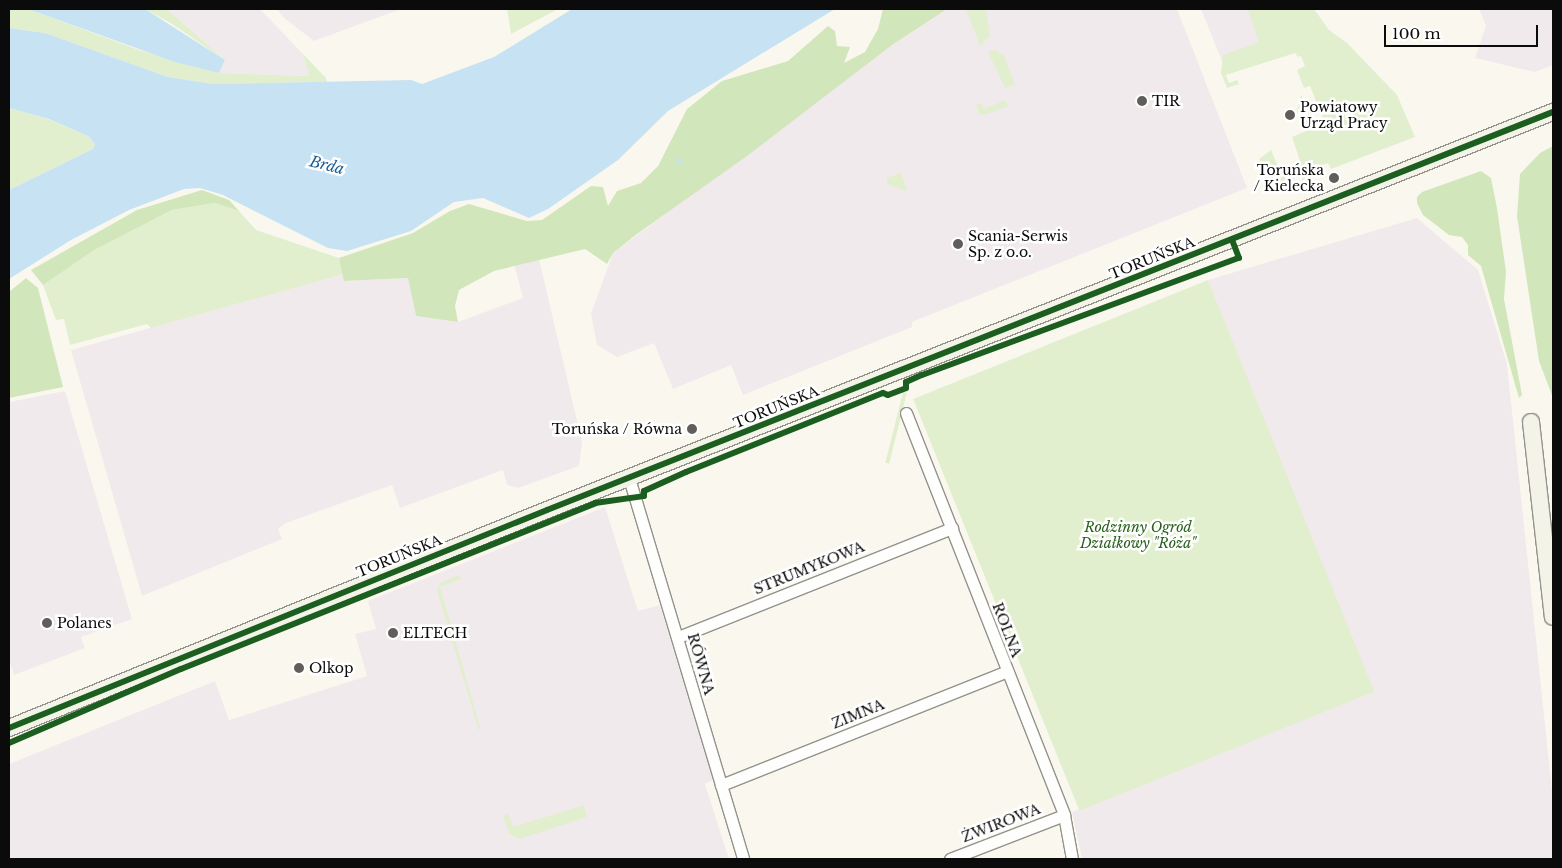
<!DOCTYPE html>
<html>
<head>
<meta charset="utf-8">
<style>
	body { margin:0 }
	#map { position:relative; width:1562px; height:868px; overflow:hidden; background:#faf8ee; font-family:"Libre Baskerville",serif }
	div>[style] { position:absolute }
	.industrial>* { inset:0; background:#f1eaec }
	.green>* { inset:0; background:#e1efce; transform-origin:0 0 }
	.forest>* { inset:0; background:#d2e6bc }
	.water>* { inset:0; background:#c6e2f3 }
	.stream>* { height:3px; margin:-1.5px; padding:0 1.5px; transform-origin:1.5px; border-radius:1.5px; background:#c6e2f3 }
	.roads { filter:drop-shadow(1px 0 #93928d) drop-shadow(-1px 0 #93928d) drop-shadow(0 1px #93928d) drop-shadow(0 -1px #93928d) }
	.street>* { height:11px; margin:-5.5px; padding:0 5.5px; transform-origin:5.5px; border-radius:5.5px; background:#fefefc }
	.secondary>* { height:16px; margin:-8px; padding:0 8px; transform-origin:8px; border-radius:8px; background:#f4f3e8 }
	.cycleway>* { height:6px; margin:-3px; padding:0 3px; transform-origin:3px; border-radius:3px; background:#1b5e20 }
	.dots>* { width:14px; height:14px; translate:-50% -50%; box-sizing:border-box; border:2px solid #fff; border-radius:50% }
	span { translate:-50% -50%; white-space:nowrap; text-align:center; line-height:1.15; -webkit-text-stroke:5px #fff; paint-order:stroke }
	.poi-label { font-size:14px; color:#0b0b0b }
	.left { translate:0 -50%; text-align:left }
	.right { translate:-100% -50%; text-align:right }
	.street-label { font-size:14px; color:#0b0b0b }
	.park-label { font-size:14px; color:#29611d; font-style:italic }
	.water-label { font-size:15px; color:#175d99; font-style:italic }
	.frame { position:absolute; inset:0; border:10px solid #0b0b0b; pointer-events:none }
	.scale { position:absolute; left:1384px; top:25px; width:154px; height:22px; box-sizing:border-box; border:2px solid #0b0b0b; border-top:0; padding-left:6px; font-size:15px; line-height:18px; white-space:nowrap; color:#0b0b0b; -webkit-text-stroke:4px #fff; paint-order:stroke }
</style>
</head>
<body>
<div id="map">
	<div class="industrial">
		<i style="clip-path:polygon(167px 9px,260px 9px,303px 54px,309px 76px,219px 73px,225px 60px)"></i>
		<i style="clip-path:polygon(277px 9px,401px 9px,314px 41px,284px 18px)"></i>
		<i style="clip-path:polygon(947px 9px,1177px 9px,1247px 188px,912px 322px,912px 327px,743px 395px,731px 365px,673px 389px,654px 343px,617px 357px,597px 345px,591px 314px,613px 253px,892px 45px)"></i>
		<i style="clip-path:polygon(1201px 9px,1255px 9px,1280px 50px,1226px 71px)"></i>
		<i style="clip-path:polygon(1479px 9px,1553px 9px,1553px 65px,1535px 72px,1475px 58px,1486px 26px)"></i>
		<i style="clip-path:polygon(1417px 218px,1478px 270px,1507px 364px,1553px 800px,1553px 859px,1082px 859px,1072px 812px,1371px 693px,1208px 280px)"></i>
		<i style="clip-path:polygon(539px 259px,582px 442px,579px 466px,518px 488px,507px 485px,503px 470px,400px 508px,392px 485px,286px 523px,278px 529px,282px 539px,142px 596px,71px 350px,344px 274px,345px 281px,408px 278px,416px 316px,458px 322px,523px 298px,514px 264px)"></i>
		<i style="clip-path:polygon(65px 391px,132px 619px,81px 637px,85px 648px,14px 675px,9px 660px,9px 402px)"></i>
		<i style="clip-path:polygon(605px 507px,638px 611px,660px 605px,713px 780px,705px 784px,729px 859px,9px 859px,9px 764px,215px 681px,229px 720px,367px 676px,355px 634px,376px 629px,368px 601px)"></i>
	</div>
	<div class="green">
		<i style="clip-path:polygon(9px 9px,28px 9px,139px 50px,219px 73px,309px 76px,303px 54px,326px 78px,327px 82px,213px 84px,168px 77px,45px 33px,9px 28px)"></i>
		<i style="clip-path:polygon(145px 9px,167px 9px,225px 60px,172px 24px)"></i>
		<i style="clip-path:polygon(507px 9px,558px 9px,511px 34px)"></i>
		<i style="clip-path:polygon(966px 9px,986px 9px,990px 36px,980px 46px)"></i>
		<i style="clip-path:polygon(1314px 9px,1329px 30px,1347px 43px,1397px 95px,1415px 137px,1331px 169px,1328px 163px,1320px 166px,1322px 172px,1302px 180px,1302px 167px,1292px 137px,1325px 123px,1310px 86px,1304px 88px,1297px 70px,1305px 66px,1301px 56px,1298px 57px,1295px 53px,1226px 75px,1229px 83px,1237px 80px,1239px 84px,1227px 88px,1221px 73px,1223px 55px,1259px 42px,1248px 10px)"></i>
		<i style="clip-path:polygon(995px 50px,1004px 55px,1015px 85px,1005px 88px,988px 52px)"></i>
		<i style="clip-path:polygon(1301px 95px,1311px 118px,1303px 126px,1297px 111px)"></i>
		<i style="clip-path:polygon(1005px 100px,1008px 106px,984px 115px,980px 115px,976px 105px,981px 103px,984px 109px)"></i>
		<i style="clip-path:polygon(9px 108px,48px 119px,88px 136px,95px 144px,93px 149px,9px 190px)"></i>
		<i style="clip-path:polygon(1271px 150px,1281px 174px,1296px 169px,1294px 179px,1271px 192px,1259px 159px)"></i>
		<i style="clip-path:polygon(901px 173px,907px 189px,906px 191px,887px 184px,887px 178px)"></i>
		<i style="clip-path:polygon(215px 203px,239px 211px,256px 230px,339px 258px,344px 274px,151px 328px,147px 324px,70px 345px,64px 319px,56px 320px,43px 285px,93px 250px,172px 210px)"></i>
		<i style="left:1208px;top:280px;width:444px;height:318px;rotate:68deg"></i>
		<i style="left:903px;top:392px;width:4px;height:73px;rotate:14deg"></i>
		<i style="clip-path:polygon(459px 575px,461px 579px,440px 587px,481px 731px,478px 728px,437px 590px,440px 583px)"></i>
		<i style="clip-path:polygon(584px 805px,587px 817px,520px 839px,509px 834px,503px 816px,508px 813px,513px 827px)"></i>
	</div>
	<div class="forest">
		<i style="clip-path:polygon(883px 9px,947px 9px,892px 45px,747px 156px,637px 234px,613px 253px,607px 264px,585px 249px,494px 271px,459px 290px,455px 306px,458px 322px,416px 316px,408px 278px,344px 281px,339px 258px,413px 233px,450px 211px,469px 204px,527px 221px,542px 220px,591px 186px,603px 187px,608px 206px,617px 191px,641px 183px,658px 166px,687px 109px,722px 81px,788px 61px,828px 26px,835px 31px,837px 46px,850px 47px,844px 63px,865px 52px,878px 29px)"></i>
		<i style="clip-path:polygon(1553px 146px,1553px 398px,1539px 361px,1517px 216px,1520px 174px,1540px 153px)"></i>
		<i style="clip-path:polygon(1481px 171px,1491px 178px,1497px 208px,1506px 272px,1504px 299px,1522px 395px,1519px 398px,1481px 266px,1468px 255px,1468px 245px,1462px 237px,1449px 235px,1423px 215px,1417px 203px,1417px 197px,1422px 192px)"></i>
		<i style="clip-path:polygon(202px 190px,229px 200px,239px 211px,215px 203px,172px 210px,94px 250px,43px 285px,31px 270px,137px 210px)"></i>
		<i style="clip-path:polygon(26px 278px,38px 288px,63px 387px,9px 398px,9px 292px)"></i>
	</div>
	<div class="water">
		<i style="clip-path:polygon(28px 9px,145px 9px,225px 60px,219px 73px,175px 62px)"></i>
		<i style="clip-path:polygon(572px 9px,835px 9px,668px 111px,618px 160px,548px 209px,529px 218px,483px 198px,454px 202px,411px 231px,347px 251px,328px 248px,223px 195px,200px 188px,184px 189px,129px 210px,71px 240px,9px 279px,9px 190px,93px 149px,95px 144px,88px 136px,49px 119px,9px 108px,9px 28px,45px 33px,168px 77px,213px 84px,411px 80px,422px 84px,494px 57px)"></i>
	</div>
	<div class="stream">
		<i style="left:676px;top:158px;width:6px;rotate:45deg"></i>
	</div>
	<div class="roads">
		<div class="street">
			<i style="left:906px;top:413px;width:432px;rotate:68.5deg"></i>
			<i style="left:1064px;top:815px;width:45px;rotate:79.7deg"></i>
			<i style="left:629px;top:478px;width:398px;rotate:73.3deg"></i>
			<i style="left:678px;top:637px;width:295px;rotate:-21.7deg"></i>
			<i style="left:721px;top:785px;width:308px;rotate:-21.7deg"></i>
			<i style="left:950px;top:859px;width:122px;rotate:-21.1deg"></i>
		</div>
		<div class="secondary">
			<i style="left:1531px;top:422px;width:196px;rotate:83.6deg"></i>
			<i style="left:9px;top:728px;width:580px;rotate:-22.06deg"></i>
			<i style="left:547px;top:510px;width:1082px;rotate:-21.59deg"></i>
		</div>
	</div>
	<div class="cycleway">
		<i style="left:9px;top:728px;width:580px;rotate:-22.06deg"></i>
		<i style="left:547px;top:510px;width:1082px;rotate:-21.59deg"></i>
		<i style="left:9px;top:743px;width:187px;rotate:-23.3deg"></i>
		<i style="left:181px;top:669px;width:446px;rotate:-21.8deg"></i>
		<i style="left:595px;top:503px;width:49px;rotate:-8.1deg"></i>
		<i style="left:644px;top:496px;width:5px;rotate:-90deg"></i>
		<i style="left:644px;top:491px;width:46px;rotate:-24.3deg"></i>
		<i style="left:686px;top:472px;width:212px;rotate:-21.9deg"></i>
		<i style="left:883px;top:393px;width:5px;rotate:22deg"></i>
		<i style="left:888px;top:395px;width:19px;rotate:-21deg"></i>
		<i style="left:906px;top:388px;width:6px;rotate:-90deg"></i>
		<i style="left:906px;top:382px;width:17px;rotate:-24deg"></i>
		<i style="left:922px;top:375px;width:338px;rotate:-20.3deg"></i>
		<i style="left:1239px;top:258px;width:19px;rotate:-111deg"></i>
	</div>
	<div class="dots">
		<i style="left:1142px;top:101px;background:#5f5e5a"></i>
		<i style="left:1290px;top:115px;background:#5f5e5a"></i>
		<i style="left:1334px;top:178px;background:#5f5e5a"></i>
		<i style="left:958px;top:244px;background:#5f5e5a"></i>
		<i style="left:692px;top:429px;background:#5f5e5a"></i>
		<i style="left:47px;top:623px;background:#5f5e5a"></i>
		<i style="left:393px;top:633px;background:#5f5e5a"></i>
		<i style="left:299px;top:668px;background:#5f5e5a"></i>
	</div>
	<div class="poi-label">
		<span class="left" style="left:1152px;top:101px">TIR</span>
		<span class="left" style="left:1300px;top:115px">Powiatowy<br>Urząd Pracy</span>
		<span class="right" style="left:1324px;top:178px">Toruńska<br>/ Kielecka</span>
		<span class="left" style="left:968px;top:244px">Scania-Serwis<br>Sp. z o.o.</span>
		<span class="right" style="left:682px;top:429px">Toruńska / Równa</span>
		<span class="left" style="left:57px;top:623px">Polanes</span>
		<span class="left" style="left:403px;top:633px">ELTECH</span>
		<span class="left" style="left:309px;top:668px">Olkop</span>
	</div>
	<div class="street-label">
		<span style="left:1152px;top:258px;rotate:-22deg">TORUŃSKA</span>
		<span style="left:776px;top:407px;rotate:-22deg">TORUŃSKA</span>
		<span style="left:399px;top:556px;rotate:-22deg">TORUŃSKA</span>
		<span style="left:809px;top:568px;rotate:-22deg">STRUMYKOWA</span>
		<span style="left:1007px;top:630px;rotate:69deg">ROLNA</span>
		<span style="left:701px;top:664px;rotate:74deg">RÓWNA</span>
		<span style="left:858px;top:714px;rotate:-22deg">ZIMNA</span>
		<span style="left:1001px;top:823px;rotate:-21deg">ŻWIROWA</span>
	</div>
	<div class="park-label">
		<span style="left:1138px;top:535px">Rodzinny Ogród<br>Działkowy "Róża"</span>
	</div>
	<div class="water-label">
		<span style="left:327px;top:165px;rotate:14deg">Brda</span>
	</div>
	<div class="frame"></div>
	<div class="scale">100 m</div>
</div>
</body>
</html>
